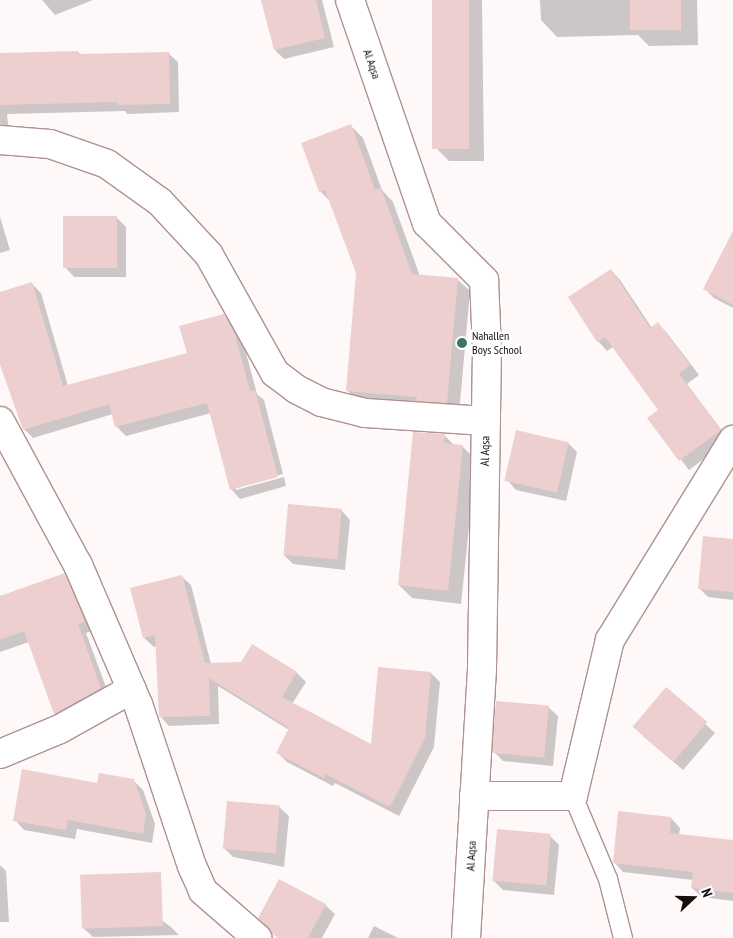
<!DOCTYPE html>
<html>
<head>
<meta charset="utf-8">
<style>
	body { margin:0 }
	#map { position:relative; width:733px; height:938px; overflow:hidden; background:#fff8f8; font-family:"PT Sans Narrow",sans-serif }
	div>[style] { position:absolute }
	.shadow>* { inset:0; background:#0003 }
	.building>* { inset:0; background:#eecfcf; transform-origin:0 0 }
	.roads { filter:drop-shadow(1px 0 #ae9192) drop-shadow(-1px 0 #ae9192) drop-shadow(0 1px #ae9192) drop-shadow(0 -1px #ae9192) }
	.lane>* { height:18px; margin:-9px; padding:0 9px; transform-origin:9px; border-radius:9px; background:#fff }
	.street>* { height:28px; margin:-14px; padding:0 14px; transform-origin:14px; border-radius:14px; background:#fff }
	.dots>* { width:14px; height:14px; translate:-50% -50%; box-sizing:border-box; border:2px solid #fff; border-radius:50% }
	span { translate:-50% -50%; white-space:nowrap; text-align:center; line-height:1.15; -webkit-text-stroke:5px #fff; paint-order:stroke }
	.street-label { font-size:12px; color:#160c0c }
	.poi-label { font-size:12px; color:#160c0c }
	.left { translate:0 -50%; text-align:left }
	.north { position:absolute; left:668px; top:873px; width:50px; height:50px; -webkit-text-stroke:4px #fff; paint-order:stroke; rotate:69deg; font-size:14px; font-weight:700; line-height:20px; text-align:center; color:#160c0c }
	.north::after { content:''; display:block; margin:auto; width:18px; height:22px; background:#160c0c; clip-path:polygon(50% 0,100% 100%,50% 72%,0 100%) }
</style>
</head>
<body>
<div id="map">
	<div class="shadow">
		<i style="clip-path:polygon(42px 0,93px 0,55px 15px)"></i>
		<i style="clip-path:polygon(265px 0,322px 0,334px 47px,284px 59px,275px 50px)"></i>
		<i style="clip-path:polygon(434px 0,482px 0,484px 161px,449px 161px,436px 148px)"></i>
		<i style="clip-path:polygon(540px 0,697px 0,698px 45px,649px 46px,638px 35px,557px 37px,541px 20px)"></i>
		<i style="clip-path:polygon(78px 52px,81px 55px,168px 53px,178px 62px,179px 112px,127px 114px,125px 111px,7px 114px,9px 134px,0 138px,0 78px)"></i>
		<i style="clip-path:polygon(351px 126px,363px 138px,382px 190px,393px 202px,420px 276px,457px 279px,470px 291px,459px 414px,359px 402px,347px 390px,357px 273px,331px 202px,320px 191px)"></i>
		<i style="clip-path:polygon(0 217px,10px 250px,0 253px)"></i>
		<i style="clip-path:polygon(116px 217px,126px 227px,126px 277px,74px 277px,65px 267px)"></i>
		<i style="clip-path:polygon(733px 247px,733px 308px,714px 298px,705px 289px)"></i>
		<i style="clip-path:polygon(611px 270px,620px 280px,652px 328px,658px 324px,667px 333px,699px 375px,687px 384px,729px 440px,689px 470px,649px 419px,660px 410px,613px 347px,607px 351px,598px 341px,569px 298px)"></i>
		<i style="clip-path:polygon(32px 284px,41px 293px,68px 386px,188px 354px,224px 316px,233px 325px,244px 345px,257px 394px,264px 400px,283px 474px,236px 487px,236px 490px,284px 477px,286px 486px,240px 499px,231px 489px,211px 413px,126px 436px,116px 426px,113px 414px,33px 438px,24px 429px,0 358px,0 294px)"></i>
		<i style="clip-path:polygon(444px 435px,454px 445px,462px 446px,476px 460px,461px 604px,412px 598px,399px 585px)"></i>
		<i style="clip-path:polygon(568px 443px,577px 452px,566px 501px,516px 490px,507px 480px)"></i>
		<i style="clip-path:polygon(341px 510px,350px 520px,345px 570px,293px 564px,284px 555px)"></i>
		<i style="clip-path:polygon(733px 541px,733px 600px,708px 597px,699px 588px)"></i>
		<i style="clip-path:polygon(64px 575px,74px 584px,93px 631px,86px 633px,110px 698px,64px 723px,55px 714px,29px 642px,0 652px,0 595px,2px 597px)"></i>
		<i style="clip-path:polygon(181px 576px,191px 585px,211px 664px,241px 664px,253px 645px,297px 673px,306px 682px,292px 704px,372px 746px,431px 673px,440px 682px,434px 747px,399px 816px,335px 783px,333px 786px,287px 762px,278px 753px,289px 730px,218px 686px,219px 724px,169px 726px,160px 716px,157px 646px,154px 647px,144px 638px,132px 589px)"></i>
		<i style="clip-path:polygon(667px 689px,715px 733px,683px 770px,643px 736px)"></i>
		<i style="clip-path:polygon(548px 707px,558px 716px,553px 766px,503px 761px,494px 752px)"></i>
		<i style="clip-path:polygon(133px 780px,143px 790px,155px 824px,152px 843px,77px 829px,75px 839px,24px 830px,15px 820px)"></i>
		<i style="clip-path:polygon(279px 807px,289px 816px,284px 867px,233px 857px,224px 848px)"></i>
		<i style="clip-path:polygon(671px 818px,680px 828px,679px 836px,733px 842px,733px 901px,702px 897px,692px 888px,693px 880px,623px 872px,614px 862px)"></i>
		<i style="clip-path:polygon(550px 836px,559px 845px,554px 895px,503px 890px,494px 881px)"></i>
		<i style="clip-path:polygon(0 865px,6px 871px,9px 922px,0 922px)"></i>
		<i style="clip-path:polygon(99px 875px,171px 927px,179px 935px,93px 937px,83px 928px)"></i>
		<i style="clip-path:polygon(325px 905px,335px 914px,322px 938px,278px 938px,273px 933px)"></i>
		<i style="clip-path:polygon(374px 926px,398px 938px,368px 938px)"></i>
	</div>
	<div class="building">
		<i style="clip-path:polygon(261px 0,316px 0,325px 38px,274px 50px)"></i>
		<i style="left:432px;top:0;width:37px;height:149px"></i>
		<i style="left:630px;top:0;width:51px;height:30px"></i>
		<i style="clip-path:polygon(78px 51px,78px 54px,169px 52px,170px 104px,117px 105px,117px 102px,0 105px,0 53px)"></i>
		<i style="clip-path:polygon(351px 124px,375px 190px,381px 188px,412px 274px,458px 278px,447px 403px,416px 401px,417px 397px,346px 391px,356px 273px,325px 190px,319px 192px,301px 143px)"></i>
		<i style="left:63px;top:216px;width:54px;height:52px"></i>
		<i style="clip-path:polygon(733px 231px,733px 305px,703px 289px)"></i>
		<i style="clip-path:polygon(611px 269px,650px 328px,658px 322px,690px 365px,679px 374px,721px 430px,679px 461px,647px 418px,658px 410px,605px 337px,597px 342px,568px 297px)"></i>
		<i style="clip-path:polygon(32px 282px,63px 386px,187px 353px,179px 326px,224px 314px,235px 334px,250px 391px,255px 390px,278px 477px,230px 490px,207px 403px,115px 427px,109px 404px,23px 430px,0 365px,0 292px)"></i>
		<i style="left:516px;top:430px;width:54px;height:52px;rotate:13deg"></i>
		<i style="clip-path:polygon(413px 432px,445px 434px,444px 443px,463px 445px,448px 591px,398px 585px)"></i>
		<i style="left:288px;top:504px;width:54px;height:51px;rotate:5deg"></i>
		<i style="clip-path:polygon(703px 536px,733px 539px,733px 592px,698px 589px)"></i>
		<i style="clip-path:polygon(65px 573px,85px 622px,78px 624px,101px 688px,54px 714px,24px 631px,0 640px,0 596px)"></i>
		<i style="clip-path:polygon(182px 575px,205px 663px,241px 662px,252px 644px,297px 672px,282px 697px,371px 744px,378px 667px,431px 672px,425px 738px,390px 807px,325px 774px,324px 778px,276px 753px,289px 728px,209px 678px,210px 716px,159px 717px,155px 635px,143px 638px,130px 588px)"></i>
		<i style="left:666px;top:687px;width:54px;height:52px;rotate:40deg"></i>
		<i style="left:496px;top:701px;width:53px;height:52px;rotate:5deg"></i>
		<i style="clip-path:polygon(22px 769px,97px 783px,99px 773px,134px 779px,146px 814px,143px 834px,68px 820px,66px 830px,13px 821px)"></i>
		<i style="left:227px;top:801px;width:53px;height:48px;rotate:5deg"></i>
		<i style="clip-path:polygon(618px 811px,671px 817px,670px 833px,733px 840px,733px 893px,691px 888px,693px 872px,613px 863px)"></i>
		<i style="left:497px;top:829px;width:54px;height:52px;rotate:5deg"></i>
		<i style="left:161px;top:872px;width:54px;height:81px;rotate:88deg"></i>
		<i style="clip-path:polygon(279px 879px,326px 904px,308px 938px,280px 938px,272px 934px,258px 918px)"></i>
	</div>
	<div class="roads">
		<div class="lane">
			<i style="left:573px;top:796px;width:90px;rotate:67.1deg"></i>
			<i style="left:608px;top:879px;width:61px;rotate:75.7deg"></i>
		</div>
		<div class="street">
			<i style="left:350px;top:0;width:236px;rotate:71deg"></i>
			<i style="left:427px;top:223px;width:81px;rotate:45deg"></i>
			<i style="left:484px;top:280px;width:70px;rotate:87.5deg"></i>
			<i style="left:487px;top:350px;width:319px;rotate:90.9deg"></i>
			<i style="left:482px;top:669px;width:269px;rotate:93.4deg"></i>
			<i style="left:0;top:140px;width:50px;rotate:4.6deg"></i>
			<i style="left:50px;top:144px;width:60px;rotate:19.3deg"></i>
			<i style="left:107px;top:164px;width:65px;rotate:35.6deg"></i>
			<i style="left:160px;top:202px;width:72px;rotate:47.2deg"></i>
			<i style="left:209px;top:255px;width:135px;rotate:60.8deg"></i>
			<i style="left:275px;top:373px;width:26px;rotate:37deg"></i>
			<i style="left:296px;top:389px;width:28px;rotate:27deg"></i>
			<i style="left:321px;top:402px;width:45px;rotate:14deg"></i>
			<i style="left:365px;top:413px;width:121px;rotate:3.8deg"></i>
			<i style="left:0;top:421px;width:164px;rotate:61.6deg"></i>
			<i style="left:78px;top:565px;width:151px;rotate:66.7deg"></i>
			<i style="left:138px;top:704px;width:171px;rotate:71.6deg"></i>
			<i style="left:192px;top:866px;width:27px;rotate:66deg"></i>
			<i style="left:203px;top:891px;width:72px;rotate:41deg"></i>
			<i style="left:0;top:754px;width:65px;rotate:-22.6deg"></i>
			<i style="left:60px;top:729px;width:82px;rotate:-29.1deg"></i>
			<i style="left:474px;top:796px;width:99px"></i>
			<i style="left:573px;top:796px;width:160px;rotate:-76.7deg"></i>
			<i style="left:610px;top:640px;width:235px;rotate:-58.4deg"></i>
		</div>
	</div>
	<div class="dots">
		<i style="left:462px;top:343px;background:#3b765f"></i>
	</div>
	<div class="street-label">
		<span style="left:372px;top:64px;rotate:71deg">Al Aqsa</span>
		<span style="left:485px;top:451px;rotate:-89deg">Al Aqsa</span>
		<span style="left:471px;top:856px;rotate:-87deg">Al Aqsa</span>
	</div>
	<div class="poi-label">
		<span class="left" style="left:472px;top:343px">Nahallen<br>Boys School</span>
	</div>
	<div class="north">N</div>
</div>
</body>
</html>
